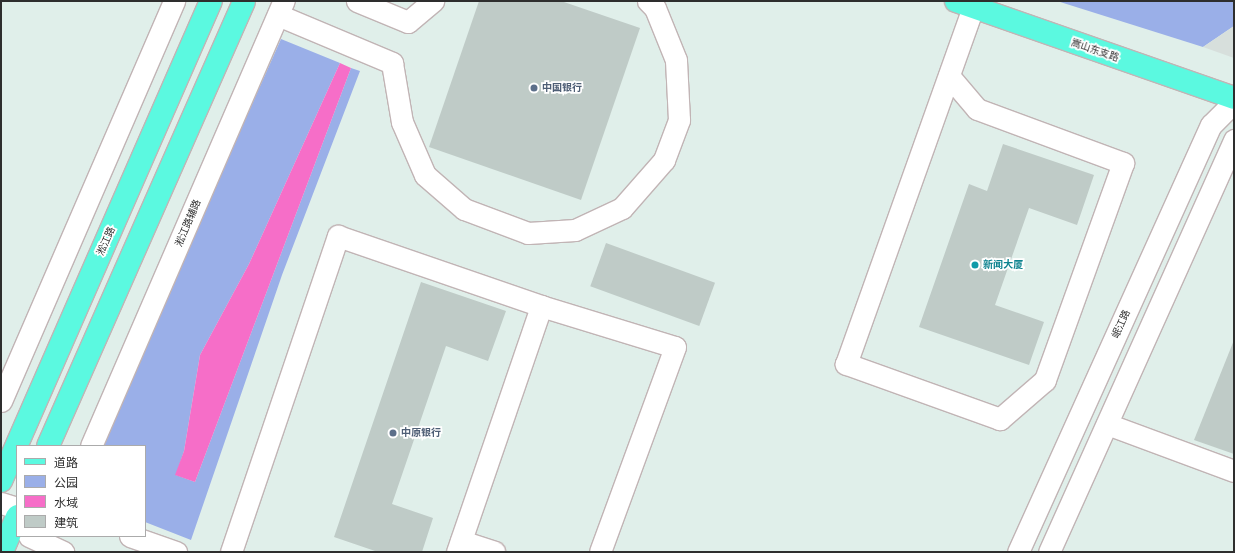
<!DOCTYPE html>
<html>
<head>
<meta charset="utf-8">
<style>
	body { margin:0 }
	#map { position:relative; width:1235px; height:553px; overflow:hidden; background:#e0efea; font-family:Arial,"Noto Sans SC",sans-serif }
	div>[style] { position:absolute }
	.green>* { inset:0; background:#9aafe8 }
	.plaza>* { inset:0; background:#d7dfdc }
	.water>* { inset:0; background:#f66ec8 }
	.building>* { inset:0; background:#bfcbc7; transform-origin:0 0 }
	.roads { filter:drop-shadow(1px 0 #c1b4b5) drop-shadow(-1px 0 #c1b4b5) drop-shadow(0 1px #c1b4b5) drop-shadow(0 -1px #c1b4b5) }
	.minor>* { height:21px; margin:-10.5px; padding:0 10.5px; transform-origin:10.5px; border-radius:10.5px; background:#fff }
	.major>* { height:22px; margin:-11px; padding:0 11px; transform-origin:11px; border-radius:11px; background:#5bf9e0 }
	.dots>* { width:11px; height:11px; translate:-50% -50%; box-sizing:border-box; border:2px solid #fff; border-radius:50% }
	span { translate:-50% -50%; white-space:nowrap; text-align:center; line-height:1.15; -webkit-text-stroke:3.5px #fff; paint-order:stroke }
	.street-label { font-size:10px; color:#2e2e2e }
	.service-label { font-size:10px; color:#4e5e75; font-weight:700 }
	.left { translate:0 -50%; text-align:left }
	.culture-label { font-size:10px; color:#0d838f; font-weight:700 }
	.frame { position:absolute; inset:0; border:2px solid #2e2e2e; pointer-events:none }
	.legend { position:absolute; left:16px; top:445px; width:130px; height:92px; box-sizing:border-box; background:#fff; border:1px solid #ababab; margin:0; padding:5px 7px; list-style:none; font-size:12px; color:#2e2e2e }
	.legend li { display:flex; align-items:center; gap:8px; height:20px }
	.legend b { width:20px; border:1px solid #ababab }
</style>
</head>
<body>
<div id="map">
	<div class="green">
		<i style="clip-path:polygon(1057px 1px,1234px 1px,1234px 26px,1203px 47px)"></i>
		<i style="clip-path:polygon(281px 39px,340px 63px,249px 264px,200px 355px,184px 451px,176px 475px,195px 482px,351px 68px,360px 71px,282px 275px,191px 540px,145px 522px,145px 446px,100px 446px)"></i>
	</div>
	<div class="plaza">
		<i style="clip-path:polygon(1234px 26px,1234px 58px,1203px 47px)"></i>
	</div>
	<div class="water">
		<i style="clip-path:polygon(340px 63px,351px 68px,195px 482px,175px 475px,184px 451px,200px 355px,249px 264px)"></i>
	</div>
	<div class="building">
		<i style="clip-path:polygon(479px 1px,561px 1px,640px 28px,581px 200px,429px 147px)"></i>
		<i style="clip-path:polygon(1003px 144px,1094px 175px,1077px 225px,1029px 208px,995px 305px,1044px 322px,1029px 365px,919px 327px,969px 184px,987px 191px)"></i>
		<i style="left:606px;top:243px;width:116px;height:46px;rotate:20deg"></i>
		<i style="clip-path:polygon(421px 282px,506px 311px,488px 361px,446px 346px,392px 504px,433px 518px,422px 552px,378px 552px,334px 537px)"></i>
		<i style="clip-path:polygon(1234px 340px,1234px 454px,1194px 440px)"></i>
	</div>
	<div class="roads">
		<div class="minor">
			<i style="left:357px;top:1px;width:55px;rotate:22.4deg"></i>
			<i style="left:408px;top:22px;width:33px;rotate:-40deg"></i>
			<i style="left:278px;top:15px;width:124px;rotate:22.8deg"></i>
			<i style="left:392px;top:63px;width:60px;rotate:80.4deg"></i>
			<i style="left:402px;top:122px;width:58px;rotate:66.5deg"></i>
			<i style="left:425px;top:175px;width:52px;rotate:41.1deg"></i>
			<i style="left:464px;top:209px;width:68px;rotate:20.6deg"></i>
			<i style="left:528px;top:233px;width:47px;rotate:-3.7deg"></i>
			<i style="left:575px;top:230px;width:52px;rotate:-25.1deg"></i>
			<i style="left:622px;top:208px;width:64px;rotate:-48.8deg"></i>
			<i style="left:664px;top:160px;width:43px;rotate:-69.4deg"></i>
			<i style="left:679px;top:120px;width:60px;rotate:-92.9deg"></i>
			<i style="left:676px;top:60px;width:56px;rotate:-112deg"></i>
			<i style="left:655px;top:8px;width:10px;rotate:-135deg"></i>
			<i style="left:949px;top:76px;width:43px;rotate:49.7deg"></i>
			<i style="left:977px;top:109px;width:156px;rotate:20.3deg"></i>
			<i style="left:1123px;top:163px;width:231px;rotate:109.8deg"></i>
			<i style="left:1045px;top:380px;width:60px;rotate:139.1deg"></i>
			<i style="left:1000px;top:419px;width:164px;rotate:-160.3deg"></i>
			<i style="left:846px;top:364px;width:379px;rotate:-70.4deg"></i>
			<i style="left:1px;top:401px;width:436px;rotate:-66.6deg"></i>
			<i style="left:1107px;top:424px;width:135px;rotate:20.3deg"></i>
			<i style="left:91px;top:446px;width:485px;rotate:-66.6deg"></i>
			<i style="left:1px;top:503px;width:17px;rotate:17deg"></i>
			<i style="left:29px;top:536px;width:38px;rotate:25deg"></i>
			<i style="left:130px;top:536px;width:49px;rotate:19.2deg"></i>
			<i style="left:461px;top:541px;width:35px;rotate:18deg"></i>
			<i style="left:231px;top:552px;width:334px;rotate:-71.3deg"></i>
			<i style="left:338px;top:236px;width:215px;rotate:19deg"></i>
			<i style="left:457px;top:552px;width:260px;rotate:-71.1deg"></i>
			<i style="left:541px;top:306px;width:140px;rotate:17deg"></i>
			<i style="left:675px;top:347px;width:218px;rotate:110.1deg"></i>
			<i style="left:1018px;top:552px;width:469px;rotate:-65.7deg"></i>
			<i style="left:1211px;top:125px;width:33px;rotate:-45deg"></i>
			<i style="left:1049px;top:552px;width:452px;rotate:-65.8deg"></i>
		</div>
		<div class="major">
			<i style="left:956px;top:1px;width:294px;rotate:19.2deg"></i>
			<i style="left:48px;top:446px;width:486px;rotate:-66.2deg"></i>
			<i style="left:1px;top:481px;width:524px;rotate:-66.37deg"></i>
			<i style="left:2px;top:552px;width:39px;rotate:-67deg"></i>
		</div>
	</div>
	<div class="dots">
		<i style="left:534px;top:88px;background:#5c6f8a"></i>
		<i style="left:975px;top:265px;background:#0f9aa8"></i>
		<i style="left:393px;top:433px;background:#5c6f8a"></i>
	</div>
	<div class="street-label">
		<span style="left:1095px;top:50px;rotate:19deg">嵩山东支路</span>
		<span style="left:188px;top:223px;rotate:-67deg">淞江路辅路</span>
		<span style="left:106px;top:241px;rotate:-66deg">淞江路</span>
		<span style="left:1121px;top:324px;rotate:-66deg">岷江路</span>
	</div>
	<div class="service-label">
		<span class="left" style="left:542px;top:88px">中国银行</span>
		<span class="left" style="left:401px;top:433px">中原银行</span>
	</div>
	<div class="culture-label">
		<span class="left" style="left:983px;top:265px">新闻大厦</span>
	</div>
	<div class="frame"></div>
	<ul class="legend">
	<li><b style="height:5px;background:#5bf9e0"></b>道路</li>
	<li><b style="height:11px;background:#9aafe8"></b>公园</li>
	<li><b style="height:11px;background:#f66ec8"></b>水域</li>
	<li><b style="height:11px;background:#bfcbc7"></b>建筑</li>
	</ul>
</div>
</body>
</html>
